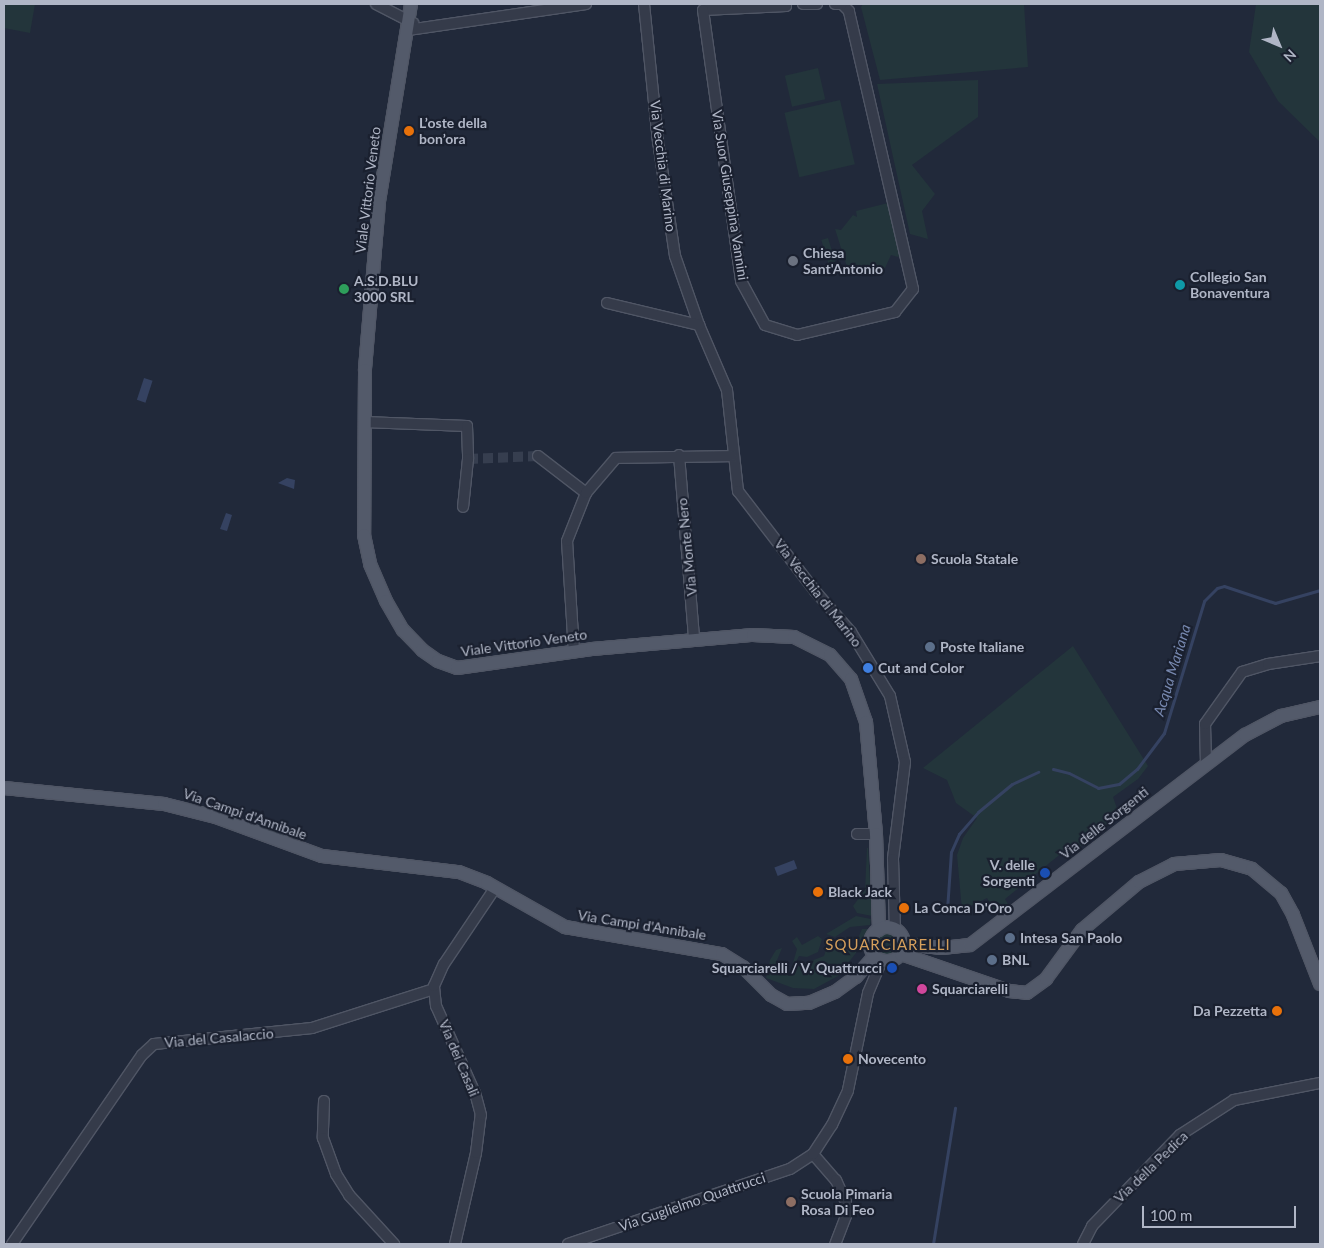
<!DOCTYPE html>
<html>
<head>
<meta charset="utf-8">
<style>
	body { margin:0 }
	#map { position:relative; width:1324px; height:1248px; overflow:hidden; background:#21293a; font-family:Lato,sans-serif }
	div>[style] { position:absolute }
	.green>* { inset:0; background:#23353b; transform-origin:0 0 }
	.round { border-radius:50% }
	.water>* { inset:0; background:#354261; transform-origin:0 0 }
	.stream>* { height:3px; margin:-1.5px; padding:0 1.5px; transform-origin:1.5px; border-radius:1.5px; background:#354261 }
	.minor-tunnel>* { height:10px; margin-top:-5px; transform-origin:0; background:repeating-linear-gradient(90deg,#363e4f 0 10px,transparent 0 15px) }
	.roads { filter:drop-shadow(1px 0 #505665) drop-shadow(-1px 0 #505665) drop-shadow(0 1px #505665) drop-shadow(0 -1px #505665) }
	.minor>* { height:10px; margin:-5px; padding:0 5px; transform-origin:5px; border-radius:5px; background:#353b4a }
	.major>* { height:12px; margin:-6px; padding:0 6px; transform-origin:6px; border-radius:6px; background:#535a6a }
	.major>.ring { margin:-6px; padding:0; box-sizing:content-box; background:none; border:12px solid #535a6a; border-radius:50% }
	.dots>* { width:14px; height:14px; translate:-50% -50%; box-sizing:border-box; border:2px solid #1a202f; border-radius:50% }
	span { translate:-50% -50%; white-space:nowrap; text-align:center; line-height:1.15; -webkit-text-stroke:4.5px #1a202f; paint-order:stroke }
	.poi-label { font-size:14px; color:#b0b6c6; font-weight:700 }
	.left { translate:0 -50%; text-align:left }
	.right { translate:-100% -50%; text-align:right }
	.street-label { font-size:14px; color:#b0b6c6 }
	.water-label { font-size:15px; color:#7788af; font-style:italic }
	.neighbourhood-label { font-size:15px; color:#d59f5c; letter-spacing:1px }
	.frame { position:absolute; inset:0; border:5px solid #b0b6c6; pointer-events:none }
	.north { position:absolute; left:1254px; top:20px; width:50px; height:50px; -webkit-text-stroke:4px #1a202f; paint-order:stroke; rotate:135deg; font-size:14px; font-weight:700; line-height:20px; text-align:center; color:#b0b6c6 }
	.north::after { content:''; display:block; margin:auto; width:18px; height:22px; background:#b0b6c6; clip-path:polygon(50% 0,100% 100%,50% 72%,0 100%) }
	.scale { position:absolute; left:1142px; top:1206px; width:154px; height:22px; box-sizing:border-box; border:2px solid #b0b6c6; border-top:0; padding-left:6px; font-size:15px; line-height:18px; white-space:nowrap; color:#b0b6c6; -webkit-text-stroke:4px #1a202f; paint-order:stroke }
</style>
</head>
<body>
<div id="map">
	<div class="green">
		<i style="clip-path:polygon(4px 4px,35px 4px,30px 33px,4px 28px)"></i>
		<i style="clip-path:polygon(863px 4px,1024px 4px,1028px 67px,880px 80px,861px 7px)"></i>
		<i style="clip-path:polygon(1256px 4px,1320px 4px,1320px 142px,1278px 101px,1249px 52px)"></i>
		<i style="left:818px;top:68px;width:32px;height:34px;rotate:77deg"></i>
		<i style="clip-path:polygon(978px 80px,978px 117px,912px 165px,935px 194px,922px 211px,928px 239px,910px 234px,877px 84px)"></i>
		<i style="left:840px;top:100px;width:66px;height:57px;rotate:77deg"></i>
		<i style="clip-path:polygon(892px 202px,905px 254px,898px 257px,891px 255px,885px 268px,873px 266px,849px 273px,835px 229px,841px 230px,853px 215px,857px 217px,856px 211px)"></i>
		<i style="left:828px;top:238px;width:30px;height:7px;rotate:73deg"></i>
		<i style="clip-path:polygon(1073px 646px,1148px 766px,1138px 779px,1113px 797px,1120px 817px,1067px 857px,1063px 852px,1005px 899px,1008px 904px,1001px 910px,994px 910px,987px 898px,962px 910px,957px 855px,963px 838px,977px 818px,956px 803px,947px 780px,923px 768px)"></i>
		<i style="clip-path:polygon(867px 848px,868px 848px,872px 916px,857px 913px,853px 906px,865px 890px)"></i>
		<i style="clip-path:polygon(856px 916px,871px 919px,870px 925px,850px 927px,835px 937px,826px 934px)"></i>
		<i style="clip-path:polygon(862px 929px,868px 929px,862px 945px,856px 943px)"></i>
		<i class="round" style="left:877px;top:933px;width:22px;height:22px"></i>
		<i style="clip-path:polygon(818px 936px,822px 939px,818px 952px,807px 957px,799px 956px,796px 962px,798px 966px,824px 956px,829px 941px,859px 949px,838px 976px,814px 989px,793px 988px,766px 978px,770px 960px,776px 950px,782px 948px,773px 970px,790px 973px,797px 949px,792px 941px,797px 937px,802px 945px)"></i>
	</div>
	<div class="water">
		<i style="left:144px;top:378px;width:9px;height:23px;rotate:18deg"></i>
		<i style="clip-path:polygon(287px 478px,295px 480px,294px 489px,278px 483px)"></i>
		<i style="clip-path:polygon(226px 513px,232px 515px,227px 531px,220px 529px)"></i>
		<i style="left:794px;top:860px;width:9px;height:21px;rotate:69deg"></i>
	</div>
	<div class="stream">
		<i style="left:1053px;top:769px;width:16px;rotate:14deg"></i>
		<i style="left:1069px;top:773px;width:33px;rotate:27deg"></i>
		<i style="left:1098px;top:788px;width:21px;rotate:-11deg"></i>
		<i style="left:1119px;top:784px;width:23px;rotate:-40deg"></i>
		<i style="left:1137px;top:769px;width:45px;rotate:-53.1deg"></i>
		<i style="left:1164px;top:733px;width:138px;rotate:-73.1deg"></i>
		<i style="left:1204px;top:601px;width:18px;rotate:-45deg"></i>
		<i style="left:1217px;top:588px;width:7px;rotate:-16deg"></i>
		<i style="left:1224px;top:586px;width:54px;rotate:18.4deg"></i>
		<i style="left:1275px;top:603px;width:47px;rotate:-16.1deg"></i>
		<i style="left:947px;top:910px;width:58px;rotate:-86.1deg"></i>
		<i style="left:951px;top:852px;width:20px;rotate:-66deg"></i>
		<i style="left:959px;top:834px;width:29px;rotate:-49deg"></i>
		<i style="left:978px;top:812px;width:44px;rotate:-39.5deg"></i>
		<i style="left:1012px;top:784px;width:29px;rotate:-25deg"></i>
		<i style="left:933px;top:1244px;width:138px;rotate:-80.8deg"></i>
	</div>
	<div class="minor-tunnel">
		<i style="left:468px;top:459px;width:70px;rotate:-2.5deg"></i>
	</div>
	<div class="roads">
		<div class="minor">
			<i style="left:376px;top:4px;width:42px;rotate:27.2deg"></i>
			<i style="left:644px;top:4px;width:138px;rotate:84.2deg"></i>
			<i style="left:658px;top:141px;width:116px;rotate:81.6deg"></i>
			<i style="left:675px;top:256px;width:73px;rotate:70.8deg"></i>
			<i style="left:699px;top:325px;width:71px;rotate:66.7deg"></i>
			<i style="left:727px;top:390px;width:102px;rotate:83.8deg"></i>
			<i style="left:738px;top:491px;width:126px;rotate:52.4deg"></i>
			<i style="left:815px;top:591px;width:55px;rotate:48.7deg"></i>
			<i style="left:851px;top:632px;width:75px;rotate:58.6deg"></i>
			<i style="left:890px;top:696px;width:68px;rotate:77.2deg"></i>
			<i style="left:905px;top:762px;width:98px;rotate:97.1deg"></i>
			<i style="left:893px;top:859px;width:70px;rotate:88.4deg"></i>
			<i style="left:786px;top:4px;width:2px;rotate:90deg"></i>
			<i style="left:786px;top:6px;width:83px;rotate:177.2deg"></i>
			<i style="left:703px;top:10px;width:274px;rotate:82deg"></i>
			<i style="left:741px;top:281px;width:50px;rotate:61.4deg"></i>
			<i style="left:765px;top:325px;width:34px;rotate:17deg"></i>
			<i style="left:797px;top:335px;width:101px;rotate:-13.2deg"></i>
			<i style="left:895px;top:312px;width:29px;rotate:-52deg"></i>
			<i style="left:913px;top:289px;width:285px;rotate:-103deg"></i>
			<i style="left:849px;top:11px;width:10px;rotate:-135deg"></i>
			<i style="left:842px;top:4px;width:7px;rotate:180deg"></i>
			<i style="left:803px;top:4px;width:14px"></i>
			<i style="left:408px;top:30px;width:180px;rotate:-8.3deg"></i>
			<i style="left:607px;top:303px;width:95px;rotate:13.4deg"></i>
			<i style="left:364px;top:422px;width:103px;rotate:2.2deg"></i>
			<i style="left:467px;top:426px;width:33px;rotate:88deg"></i>
			<i style="left:468px;top:459px;width:48px;rotate:95.9deg"></i>
			<i style="left:679px;top:455px;width:185px;rotate:85.3deg"></i>
			<i style="left:538px;top:456px;width:61px;rotate:37.6deg"></i>
			<i style="left:574px;top:652px;width:111px;rotate:-93.6deg"></i>
			<i style="left:567px;top:541px;width:52px;rotate:-68.4deg"></i>
			<i style="left:586px;top:493px;width:46px;rotate:-49.4deg"></i>
			<i style="left:616px;top:458px;width:116px;rotate:-1deg"></i>
			<i style="left:1206px;top:764px;width:40px;rotate:-91.4deg"></i>
			<i style="left:1205px;top:724px;width:64px;rotate:-54.6deg"></i>
			<i style="left:1242px;top:672px;width:27px;rotate:-17deg"></i>
			<i style="left:1268px;top:664px;width:53px;rotate:-8.7deg"></i>
			<i style="left:857px;top:834px;width:19px"></i>
			<i style="left:324px;top:1101px;width:37px;rotate:92deg"></i>
			<i style="left:323px;top:1138px;width:38px;rotate:70deg"></i>
			<i style="left:336px;top:1174px;width:25px;rotate:58deg"></i>
			<i style="left:349px;top:1195px;width:67px;rotate:47.4deg"></i>
			<i style="left:813px;top:1154px;width:35px;rotate:49deg"></i>
			<i style="left:836px;top:1180px;width:24px;rotate:66deg"></i>
			<i style="left:846px;top:1202px;width:14px;rotate:90deg"></i>
			<i style="left:846px;top:1216px;width:30px;rotate:111deg"></i>
			<i style="left:12px;top:1244px;width:229px;rotate:-55.5deg"></i>
			<i style="left:142px;top:1055px;width:16px;rotate:-43deg"></i>
			<i style="left:154px;top:1044px;width:159px;rotate:-5.8deg"></i>
			<i style="left:312px;top:1028px;width:128px;rotate:-17.7deg"></i>
			<i style="left:455px;top:1244px;width:93px;rotate:-77deg"></i>
			<i style="left:476px;top:1153px;width:38px;rotate:-83deg"></i>
			<i style="left:481px;top:1115px;width:23px;rotate:-105deg"></i>
			<i style="left:475px;top:1093px;width:95px;rotate:-114.1deg"></i>
			<i style="left:436px;top:1006px;width:20px;rotate:-96deg"></i>
			<i style="left:434px;top:986px;width:24px;rotate:-66deg"></i>
			<i style="left:444px;top:964px;width:92px;rotate:-56.1deg"></i>
			<i style="left:568px;top:1244px;width:234px;rotate:-18.7deg"></i>
			<i style="left:790px;top:1169px;width:27px;rotate:-33deg"></i>
			<i style="left:813px;top:1154px;width:35px;rotate:-57deg"></i>
			<i style="left:832px;top:1125px;width:38px;rotate:-65deg"></i>
			<i style="left:848px;top:1090px;width:99px;rotate:-78.3deg"></i>
			<i style="left:868px;top:993px;width:36px;rotate:-67deg"></i>
			<i style="left:1083px;top:1244px;width:20px;rotate:-63deg"></i>
			<i style="left:1092px;top:1226px;width:127px;rotate:-46deg"></i>
			<i style="left:1180px;top:1135px;width:64px;rotate:-32.9deg"></i>
			<i style="left:1234px;top:1100px;width:88px;rotate:-11.2deg"></i>
		</div>
		<div class="major">
			<i style="left:411px;top:4px;width:201px;rotate:99.2deg"></i>
			<i style="left:379px;top:202px;width:169px;rotate:94.8deg"></i>
			<i style="left:365px;top:370px;width:165px;rotate:90.3deg"></i>
			<i style="left:364px;top:535px;width:30px;rotate:78deg"></i>
			<i style="left:370px;top:564px;width:40px;rotate:66.6deg"></i>
			<i style="left:386px;top:601px;width:34px;rotate:60deg"></i>
			<i style="left:403px;top:630px;width:28px;rotate:46deg"></i>
			<i style="left:422px;top:650px;width:19px;rotate:35deg"></i>
			<i style="left:438px;top:661px;width:20px;rotate:20deg"></i>
			<i style="left:457px;top:668px;width:136px;rotate:-8deg"></i>
			<i style="left:592px;top:649px;width:162px;rotate:-5deg"></i>
			<i style="left:753px;top:635px;width:41px;rotate:2.8deg"></i>
			<i style="left:794px;top:637px;width:40px;rotate:26.6deg"></i>
			<i style="left:830px;top:655px;width:32px;rotate:49deg"></i>
			<i style="left:851px;top:679px;width:46px;rotate:70.8deg"></i>
			<i style="left:866px;top:722px;width:112px;rotate:84.9deg"></i>
			<i style="left:876px;top:834px;width:96px;rotate:88.2deg"></i>
			<i style="left:4px;top:788px;width:161px;rotate:5.7deg"></i>
			<i style="left:164px;top:804px;width:54px;rotate:14deg"></i>
			<i style="left:216px;top:817px;width:113px;rotate:20.2deg"></i>
			<i style="left:322px;top:856px;width:138px;rotate:6.7deg"></i>
			<i style="left:459px;top:872px;width:30px;rotate:21deg"></i>
			<i style="left:487px;top:883px;width:90px;rotate:29.4deg"></i>
			<i style="left:565px;top:927px;width:159px;rotate:9.8deg"></i>
			<i style="left:722px;top:954px;width:25px;rotate:32deg"></i>
			<i style="left:743px;top:967px;width:40px;rotate:45deg"></i>
			<i style="left:771px;top:995px;width:18px;rotate:29deg"></i>
			<i style="left:787px;top:1004px;width:22px;rotate:-3deg"></i>
			<i style="left:809px;top:1003px;width:28px;rotate:-23deg"></i>
			<i style="left:835px;top:992px;width:26px;rotate:-36deg"></i>
			<i style="left:856px;top:977px;width:29px;rotate:-49deg"></i>
			<i class="ring" style="left:870px;top:927px;width:22px;height:22px"></i>
			<i style="left:904px;top:944px;width:38px;rotate:6deg"></i>
			<i style="left:942px;top:948px;width:28px;rotate:-6deg"></i>
			<i style="left:970px;top:945px;width:346px;rotate:-37.4deg"></i>
			<i style="left:1245px;top:735px;width:41px;rotate:-27.8deg"></i>
			<i style="left:1281px;top:716px;width:40px;rotate:-13deg"></i>
			<i style="left:901px;top:954px;width:114px;rotate:18.9deg"></i>
			<i style="left:1009px;top:991px;width:18px;rotate:6deg"></i>
			<i style="left:1027px;top:993px;width:24px;rotate:-36deg"></i>
			<i style="left:1046px;top:979px;width:61px;rotate:-53.7deg"></i>
			<i style="left:1082px;top:930px;width:75px;rotate:-40.1deg"></i>
			<i style="left:1139px;top:882px;width:39px;rotate:-27deg"></i>
			<i style="left:1174px;top:864px;width:47px;rotate:-4.9deg"></i>
			<i style="left:1221px;top:860px;width:32px;rotate:16deg"></i>
			<i style="left:1252px;top:869px;width:38px;rotate:40deg"></i>
			<i style="left:1281px;top:893px;width:25px;rotate:61deg"></i>
			<i style="left:1293px;top:915px;width:74px;rotate:68.6deg"></i>
		</div>
	</div>
	<div class="dots">
		<i style="left:409px;top:131px;background:#e8710a"></i>
		<i style="left:793px;top:261px;background:#6b7280"></i>
		<i style="left:1180px;top:285px;background:#0f9aa8"></i>
		<i style="left:344px;top:289px;background:#2e9e5b"></i>
		<i style="left:921px;top:559px;background:#8d6e63"></i>
		<i style="left:930px;top:647px;background:#5c6f8a"></i>
		<i style="left:868px;top:668px;background:#3f7fe0"></i>
		<i style="left:1045px;top:873px;background:#1a4fb4"></i>
		<i style="left:818px;top:892px;background:#e8710a"></i>
		<i style="left:904px;top:908px;background:#e8710a"></i>
		<i style="left:1010px;top:938px;background:#5c6f8a"></i>
		<i style="left:992px;top:960px;background:#5c6f8a"></i>
		<i style="left:892px;top:968px;background:#1a4fb4"></i>
		<i style="left:922px;top:989px;background:#d1479c"></i>
		<i style="left:1277px;top:1011px;background:#e8710a"></i>
		<i style="left:848px;top:1059px;background:#e8710a"></i>
		<i style="left:791px;top:1202px;background:#8d6e63"></i>
	</div>
	<div class="poi-label">
		<span class="left" style="left:419px;top:131px">L’oste della<br>bon’ora</span>
		<span class="left" style="left:803px;top:261px">Chiesa<br>Sant'Antonio</span>
		<span class="left" style="left:1190px;top:285px">Collegio San<br>Bonaventura</span>
		<span class="left" style="left:354px;top:289px">A.S.D.BLU<br>3000 SRL</span>
		<span class="left" style="left:931px;top:559px">Scuola Statale</span>
		<span class="left" style="left:940px;top:647px">Poste Italiane</span>
		<span class="left" style="left:878px;top:668px">Cut and Color</span>
		<span class="right" style="left:1035px;top:873px">V. delle<br>Sorgenti</span>
		<span class="left" style="left:828px;top:892px">Black Jack</span>
		<span class="left" style="left:914px;top:908px">La Conca D'Oro</span>
		<span class="left" style="left:1020px;top:938px">Intesa San Paolo</span>
		<span class="left" style="left:1002px;top:960px">BNL</span>
		<span class="right" style="left:882px;top:968px">Squarciarelli / V. Quattrucci</span>
		<span class="left" style="left:932px;top:989px">Squarciarelli</span>
		<span class="right" style="left:1267px;top:1011px">Da Pezzetta</span>
		<span class="left" style="left:858px;top:1059px">Novecento</span>
		<span class="left" style="left:801px;top:1202px">Scuola Pimaria<br>Rosa Di Feo</span>
	</div>
	<div class="street-label">
		<span style="left:663px;top:166px;rotate:83deg">Via Vecchia di Marino</span>
		<span style="left:368px;top:190px;rotate:-83deg">Viale Vittorio Veneto</span>
		<span style="left:730px;top:195px;rotate:81deg">Via Suor Giuseppina Vannini</span>
		<span style="left:687px;top:547px;rotate:-96deg">Via Monte Nero</span>
		<span style="left:818px;top:593px;rotate:52deg">Via Vecchia di Marino</span>
		<span style="left:524px;top:643px;rotate:-8deg">Viale Vittorio Veneto</span>
		<span style="left:245px;top:814px;rotate:19deg">Via Campi d'Annibale</span>
		<span style="left:1104px;top:823px;rotate:-38deg">Via delle Sorgenti</span>
		<span style="left:642px;top:925px;rotate:9deg">Via Campi d'Annibale</span>
		<span style="left:219px;top:1038px;rotate:-5deg">Via del Casalaccio</span>
		<span style="left:459px;top:1058px;rotate:67deg">Via dei Casali</span>
		<span style="left:1151px;top:1167px;rotate:-44deg">Via della Pedica</span>
		<span style="left:692px;top:1202px;rotate:-19deg">Via Guglielmo Quattrucci</span>
	</div>
	<div class="water-label">
		<span style="left:1172px;top:670px;rotate:-73deg">Acqua Mariana</span>
	</div>
	<div class="neighbourhood-label">
		<span style="left:888px;top:945px">SQUARCIARELLI</span>
	</div>
	<div class="frame"></div>
	<div class="north">N</div>
	<div class="scale">100 m</div>
</div>
</body>
</html>
